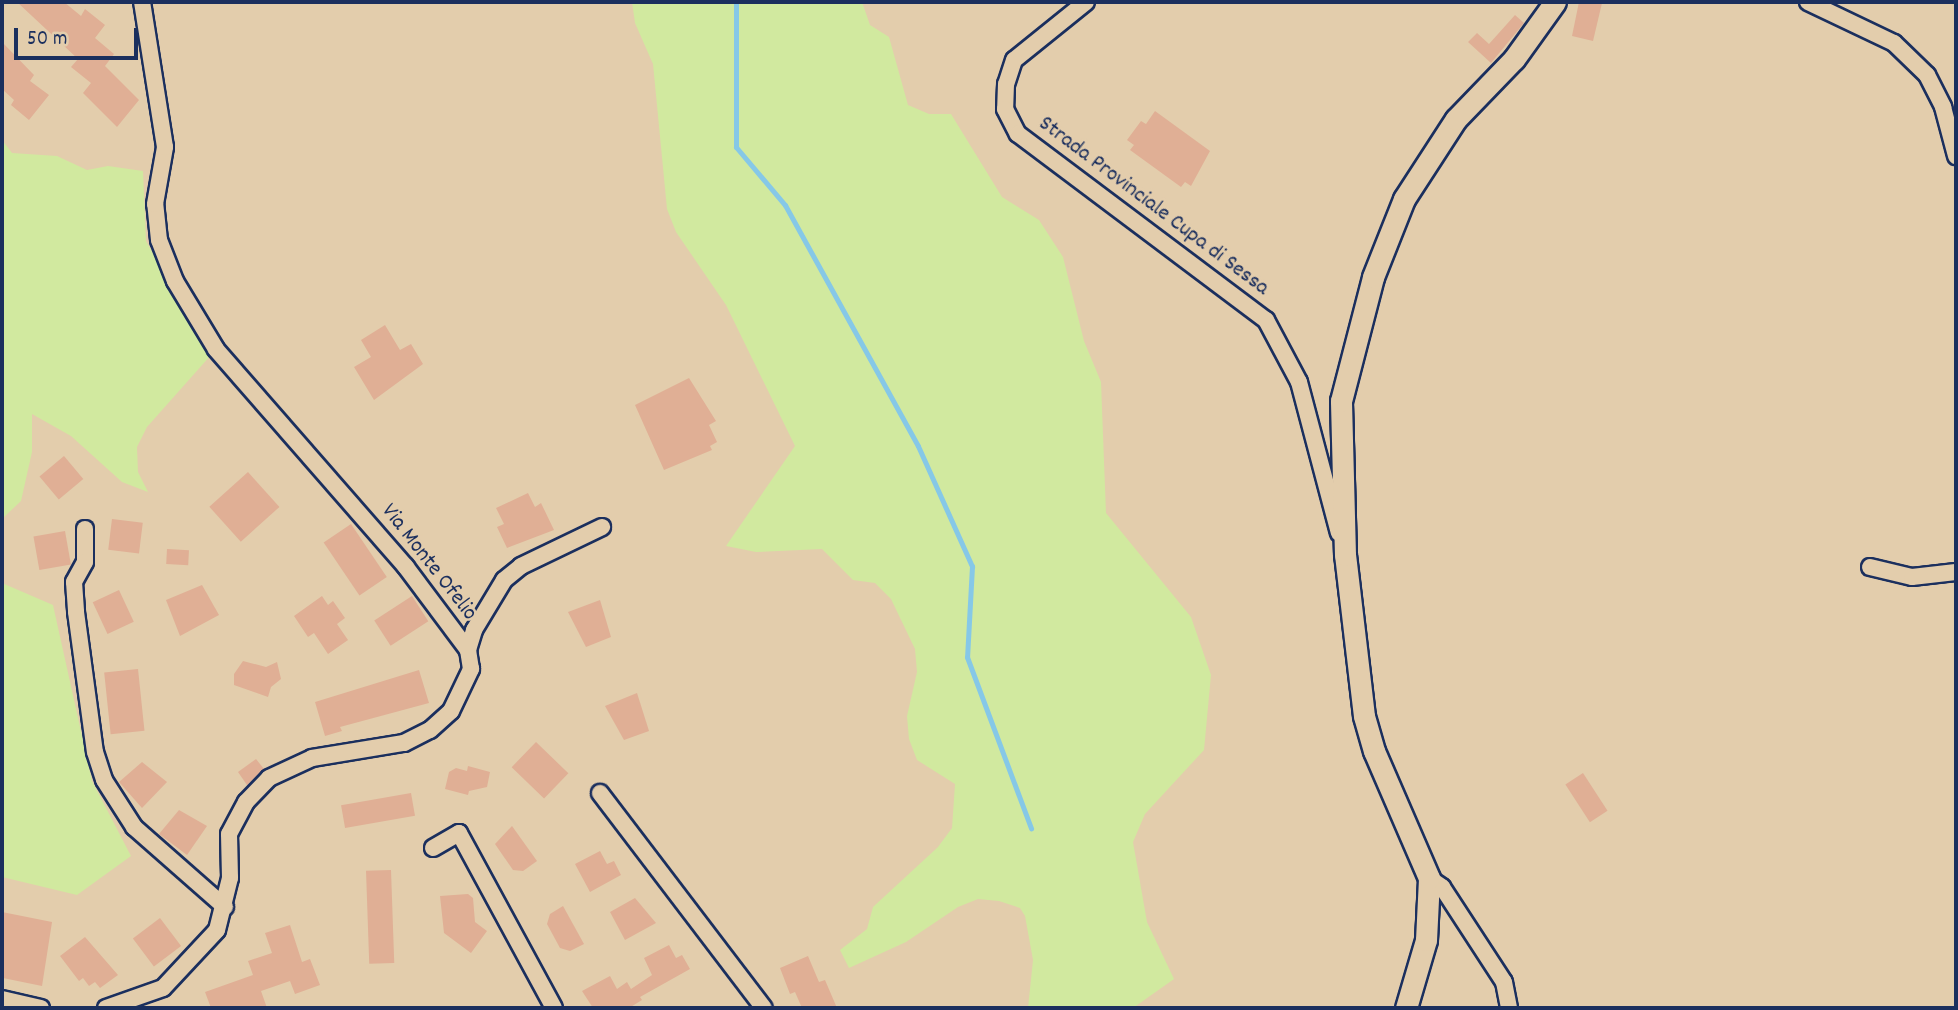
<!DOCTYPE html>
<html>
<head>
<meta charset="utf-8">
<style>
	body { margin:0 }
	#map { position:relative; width:1958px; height:1010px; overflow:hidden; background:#e3cdac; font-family:Dekko,sans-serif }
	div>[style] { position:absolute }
	.green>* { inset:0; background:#d1e99f }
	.stream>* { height:5px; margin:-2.5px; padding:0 2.5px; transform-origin:2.5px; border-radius:2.5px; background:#86c8e7 }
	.building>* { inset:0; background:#e0af95; transform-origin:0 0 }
	.roads { filter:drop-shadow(2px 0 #1b2f5e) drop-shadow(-2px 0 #1b2f5e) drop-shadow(0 2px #1b2f5e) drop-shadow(0 -2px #1b2f5e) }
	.street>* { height:16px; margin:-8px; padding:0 8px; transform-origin:8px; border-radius:8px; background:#e3cdac }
	.secondary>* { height:21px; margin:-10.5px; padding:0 10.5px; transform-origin:10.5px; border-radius:10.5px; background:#e3cdac }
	span { translate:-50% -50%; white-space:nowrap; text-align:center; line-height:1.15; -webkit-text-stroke:5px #e3cdac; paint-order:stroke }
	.street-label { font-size:23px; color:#1b2f5e }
	.frame { position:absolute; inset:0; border:4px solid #1b2f5e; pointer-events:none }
	.scale { position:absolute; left:14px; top:28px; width:124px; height:32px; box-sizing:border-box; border:4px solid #1b2f5e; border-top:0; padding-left:9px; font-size:21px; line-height:24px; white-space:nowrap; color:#1b2f5e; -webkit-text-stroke:5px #e3cdac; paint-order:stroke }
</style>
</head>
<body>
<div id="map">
	<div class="green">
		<i style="clip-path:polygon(632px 2px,862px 2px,870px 25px,889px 37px,908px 105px,929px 114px,951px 114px,1002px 197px,1039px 220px,1063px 257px,1084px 341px,1101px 382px,1106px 513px,1191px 617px,1211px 675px,1204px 750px,1145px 814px,1133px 842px,1147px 922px,1174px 979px,1133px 1008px,1028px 1008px,1033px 960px,1025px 916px,1020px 908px,999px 901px,978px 899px,958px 907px,906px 942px,849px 968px,840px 950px,867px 929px,873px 907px,938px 847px,952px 828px,955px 784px,917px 760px,909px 739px,907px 716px,917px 672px,915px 649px,891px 599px,875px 583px,853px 580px,822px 549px,756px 552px,726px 546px,795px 446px,726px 305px,676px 232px,667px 209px,653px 64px,635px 23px)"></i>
		<i style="clip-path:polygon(2px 140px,12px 153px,57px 156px,87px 170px,108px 166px,143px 171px,146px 241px,211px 355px,147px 427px,137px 447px,138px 472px,148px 492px,122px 482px,71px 436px,32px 414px,32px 452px,21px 501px,2px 519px)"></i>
		<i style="clip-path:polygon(2px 583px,53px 605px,92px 781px,131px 856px,77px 895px,2px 877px)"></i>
	</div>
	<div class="stream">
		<i style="left:736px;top:2px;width:145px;rotate:90deg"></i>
		<i style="left:736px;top:147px;width:76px;rotate:49.8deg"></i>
		<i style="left:785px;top:205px;width:275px;rotate:61.1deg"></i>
		<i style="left:918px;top:446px;width:132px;rotate:65.8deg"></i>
		<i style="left:972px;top:566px;width:91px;rotate:93.1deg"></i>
		<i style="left:967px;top:657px;width:183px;rotate:69.5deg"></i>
	</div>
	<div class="building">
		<i style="clip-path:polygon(17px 2px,64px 2px,81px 16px,85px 9px,105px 25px,95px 38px,114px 54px,105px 66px,139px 100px,117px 127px,83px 93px,91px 83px,71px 67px,78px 59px)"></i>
		<i style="clip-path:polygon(1579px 2px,1602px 3px,1593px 41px,1572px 36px)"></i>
		<i style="clip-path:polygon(1515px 15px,1524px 23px,1491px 63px,1468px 42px,1477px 33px,1489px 44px)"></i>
		<i style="clip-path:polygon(2px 42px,34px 75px,30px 81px,49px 95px,29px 120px,11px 105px,14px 100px,2px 89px)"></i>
		<i style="clip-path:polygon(1155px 111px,1210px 151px,1191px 186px,1185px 182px,1181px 187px,1130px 150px,1134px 145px,1127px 140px,1141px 121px,1146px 124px)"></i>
		<i style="clip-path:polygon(385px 325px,400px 350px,411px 344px,423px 364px,374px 400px,354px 367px,371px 357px,361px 340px)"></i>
		<i style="clip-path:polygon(689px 378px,716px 421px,709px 425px,717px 442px,710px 446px,712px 450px,664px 470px,635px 405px)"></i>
		<i style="left:64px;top:456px;width:30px;height:32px;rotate:50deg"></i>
		<i style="left:248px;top:472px;width:47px;height:52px;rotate:48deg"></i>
		<i style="clip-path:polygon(528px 493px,535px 507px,541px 503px,554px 530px,507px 548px,497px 527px,504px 524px,496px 508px)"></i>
		<i style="left:112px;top:519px;width:31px;height:31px;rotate:7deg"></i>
		<i style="left:351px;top:524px;width:64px;height:33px;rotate:56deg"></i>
		<i style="left:65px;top:531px;width:34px;height:32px;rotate:80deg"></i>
		<i style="left:167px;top:549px;width:22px;height:15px;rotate:3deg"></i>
		<i style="clip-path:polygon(202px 585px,219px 615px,180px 636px,166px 600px)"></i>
		<i style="left:119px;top:590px;width:35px;height:29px;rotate:65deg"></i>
		<i style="clip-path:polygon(322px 596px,328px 605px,333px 601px,345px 618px,337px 624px,348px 640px,328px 654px,314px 633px,308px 637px,294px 616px)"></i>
		<i style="left:412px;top:596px;width:30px;height:45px;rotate:57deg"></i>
		<i style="clip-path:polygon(600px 600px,611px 637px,586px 647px,568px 612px)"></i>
		<i style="clip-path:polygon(243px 661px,266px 667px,277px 662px,281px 679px,271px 687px,268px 697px,234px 685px,234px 674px)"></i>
		<i style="left:138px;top:669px;width:62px;height:34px;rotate:84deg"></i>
		<i style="clip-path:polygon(419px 670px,429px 703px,340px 727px,342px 731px,325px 736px,315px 702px)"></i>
		<i style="clip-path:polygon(637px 693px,649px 731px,624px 740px,605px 706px)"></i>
		<i style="left:536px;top:742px;width:45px;height:35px;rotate:44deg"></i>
		<i style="clip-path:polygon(256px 759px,264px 769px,247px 785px,238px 772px)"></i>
		<i style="clip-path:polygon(142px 762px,167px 782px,142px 808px,119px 782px)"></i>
		<i style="clip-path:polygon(468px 766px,490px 772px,487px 787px,469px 791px,468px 795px,445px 789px,449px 772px,456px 768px,467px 771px)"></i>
		<i style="left:1583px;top:773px;width:45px;height:21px;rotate:57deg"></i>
		<i style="left:411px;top:793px;width:23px;height:71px;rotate:80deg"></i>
		<i style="clip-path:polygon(179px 810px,207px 826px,187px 855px,159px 834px)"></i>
		<i style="clip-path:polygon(512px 826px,537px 861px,523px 871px,513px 870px,495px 844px)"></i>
		<i style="clip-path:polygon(600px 851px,607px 864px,614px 861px,621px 875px,590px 892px,575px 864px)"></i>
		<i style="left:391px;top:870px;width:93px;height:25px;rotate:88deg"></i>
		<i style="clip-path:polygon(468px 894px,473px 898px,475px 922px,487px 931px,471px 953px,444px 933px,440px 896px)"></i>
		<i style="clip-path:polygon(635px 898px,656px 923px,625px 940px,610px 912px)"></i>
		<i style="clip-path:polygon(563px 906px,584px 944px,570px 951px,560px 948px,547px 924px,550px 914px)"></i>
		<i style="clip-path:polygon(2px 912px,52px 922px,42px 986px,3px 978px)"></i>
		<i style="left:160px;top:918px;width:35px;height:34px;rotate:53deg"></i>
		<i style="clip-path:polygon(290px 925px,302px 962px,310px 959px,320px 985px,295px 994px,290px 981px,261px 991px,267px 1008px,211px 1008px,205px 992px,253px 975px,248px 961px,272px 953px,265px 933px)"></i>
		<i style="clip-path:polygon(85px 937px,118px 975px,100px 988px,95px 982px,89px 986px,83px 978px,79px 981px,60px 956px)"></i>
		<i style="clip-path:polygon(669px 945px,676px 958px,682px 955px,690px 969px,640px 997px,642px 1000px,629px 1008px,593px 1008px,582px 991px,610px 976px,617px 989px,627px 982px,631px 989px,652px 975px,644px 958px)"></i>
		<i style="clip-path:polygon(808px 956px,819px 982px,825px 980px,837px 1008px,802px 1008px,795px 992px,790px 994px,780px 968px)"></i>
	</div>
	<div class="roads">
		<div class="street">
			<i style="left:1086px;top:2px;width:92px;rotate:141.1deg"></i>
			<i style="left:1014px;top:60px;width:25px;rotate:108deg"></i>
			<i style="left:1006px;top:84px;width:25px;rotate:92deg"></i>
			<i style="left:1005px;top:109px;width:28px;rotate:63deg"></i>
			<i style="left:1018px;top:134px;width:310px;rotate:36.9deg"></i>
			<i style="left:1266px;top:320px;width:70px;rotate:62deg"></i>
			<i style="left:1299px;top:382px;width:156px;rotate:75.2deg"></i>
			<i style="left:1808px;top:2px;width:95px;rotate:25.5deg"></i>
			<i style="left:1894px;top:43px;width:46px;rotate:44.1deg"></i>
			<i style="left:1927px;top:75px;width:36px;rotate:63deg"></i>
			<i style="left:1943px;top:107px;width:51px;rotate:75.1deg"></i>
			<i style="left:85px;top:529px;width:33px;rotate:90deg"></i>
			<i style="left:85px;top:562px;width:23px;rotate:119deg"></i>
			<i style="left:74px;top:582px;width:30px;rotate:86deg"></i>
			<i style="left:76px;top:612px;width:141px;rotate:82.3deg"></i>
			<i style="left:95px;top:752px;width:29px;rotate:72deg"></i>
			<i style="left:104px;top:780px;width:56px;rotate:57.4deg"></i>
			<i style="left:134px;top:827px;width:121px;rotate:41.3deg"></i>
			<i style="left:1870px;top:567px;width:43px;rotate:13.4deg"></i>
			<i style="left:1912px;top:577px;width:44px;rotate:-6.5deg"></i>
			<i style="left:468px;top:650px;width:21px;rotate:-73deg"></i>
			<i style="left:474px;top:630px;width:58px;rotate:-59deg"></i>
			<i style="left:504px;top:580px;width:22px;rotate:-39deg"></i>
			<i style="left:521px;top:566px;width:90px;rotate:-25.7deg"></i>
			<i style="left:600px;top:793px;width:270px;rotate:52.7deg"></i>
			<i style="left:433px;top:848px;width:30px;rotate:-30deg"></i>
			<i style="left:459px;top:833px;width:199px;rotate:61.5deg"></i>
			<i style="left:1429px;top:878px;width:16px;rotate:35deg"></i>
			<i style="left:1442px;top:887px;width:113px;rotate:56.9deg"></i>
			<i style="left:1504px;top:982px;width:26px;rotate:79deg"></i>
			<i style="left:2px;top:999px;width:40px;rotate:13deg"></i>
			<i style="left:106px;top:1008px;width:60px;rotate:-19.3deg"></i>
			<i style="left:163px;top:988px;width:79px;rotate:-47deg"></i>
			<i style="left:217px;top:930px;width:54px;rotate:-76deg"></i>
			<i style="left:230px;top:878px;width:44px;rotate:-91.3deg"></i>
			<i style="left:229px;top:834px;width:36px;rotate:-62deg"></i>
			<i style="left:246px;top:802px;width:33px;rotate:-46deg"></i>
			<i style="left:269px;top:778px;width:47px;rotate:-24.9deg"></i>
			<i style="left:312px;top:758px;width:93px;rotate:-9.3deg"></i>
			<i style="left:404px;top:743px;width:29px;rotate:-27deg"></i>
			<i style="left:430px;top:730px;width:28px;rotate:-42deg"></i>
			<i style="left:451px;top:711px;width:47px;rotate:-64.5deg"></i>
			<i style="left:471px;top:669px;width:19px;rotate:-99deg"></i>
			<i style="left:468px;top:650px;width:104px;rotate:-126.8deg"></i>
			<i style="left:406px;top:567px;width:289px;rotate:-131.1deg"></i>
			<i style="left:216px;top:349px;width:79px;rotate:-121.1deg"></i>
			<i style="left:175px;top:281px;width:44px;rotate:-111.3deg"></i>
			<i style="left:159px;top:240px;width:36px;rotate:-96deg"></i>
			<i style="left:155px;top:204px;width:58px;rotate:-80deg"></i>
			<i style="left:165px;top:147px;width:147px;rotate:-99deg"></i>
		</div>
		<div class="secondary">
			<i style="left:1406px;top:1008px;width:71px;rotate:-73.6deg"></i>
			<i style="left:1426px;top:940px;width:62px;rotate:-87.2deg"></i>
			<i style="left:1429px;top:878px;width:138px;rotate:-113.4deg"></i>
			<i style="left:1374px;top:751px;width:36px;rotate:-106deg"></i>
			<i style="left:1364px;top:716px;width:162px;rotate:-96.7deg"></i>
			<i style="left:1345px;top:555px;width:154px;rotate:-91.5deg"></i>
			<i style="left:1341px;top:401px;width:128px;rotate:-75.5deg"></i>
			<i style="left:1373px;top:277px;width:84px;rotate:-68.3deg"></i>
			<i style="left:1404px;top:199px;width:95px;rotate:-57deg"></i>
			<i style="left:1456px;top:119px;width:83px;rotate:-46deg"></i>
			<i style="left:1514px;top:59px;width:70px;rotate:-54.3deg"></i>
		</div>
	</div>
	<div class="street-label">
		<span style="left:1153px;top:207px;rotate:37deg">Strada Provinciale Cupa di Sessa</span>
		<span style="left:428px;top:563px;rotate:52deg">Via Monte Ofelio</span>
	</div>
	<div class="frame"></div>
	<div class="scale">50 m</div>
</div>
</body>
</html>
